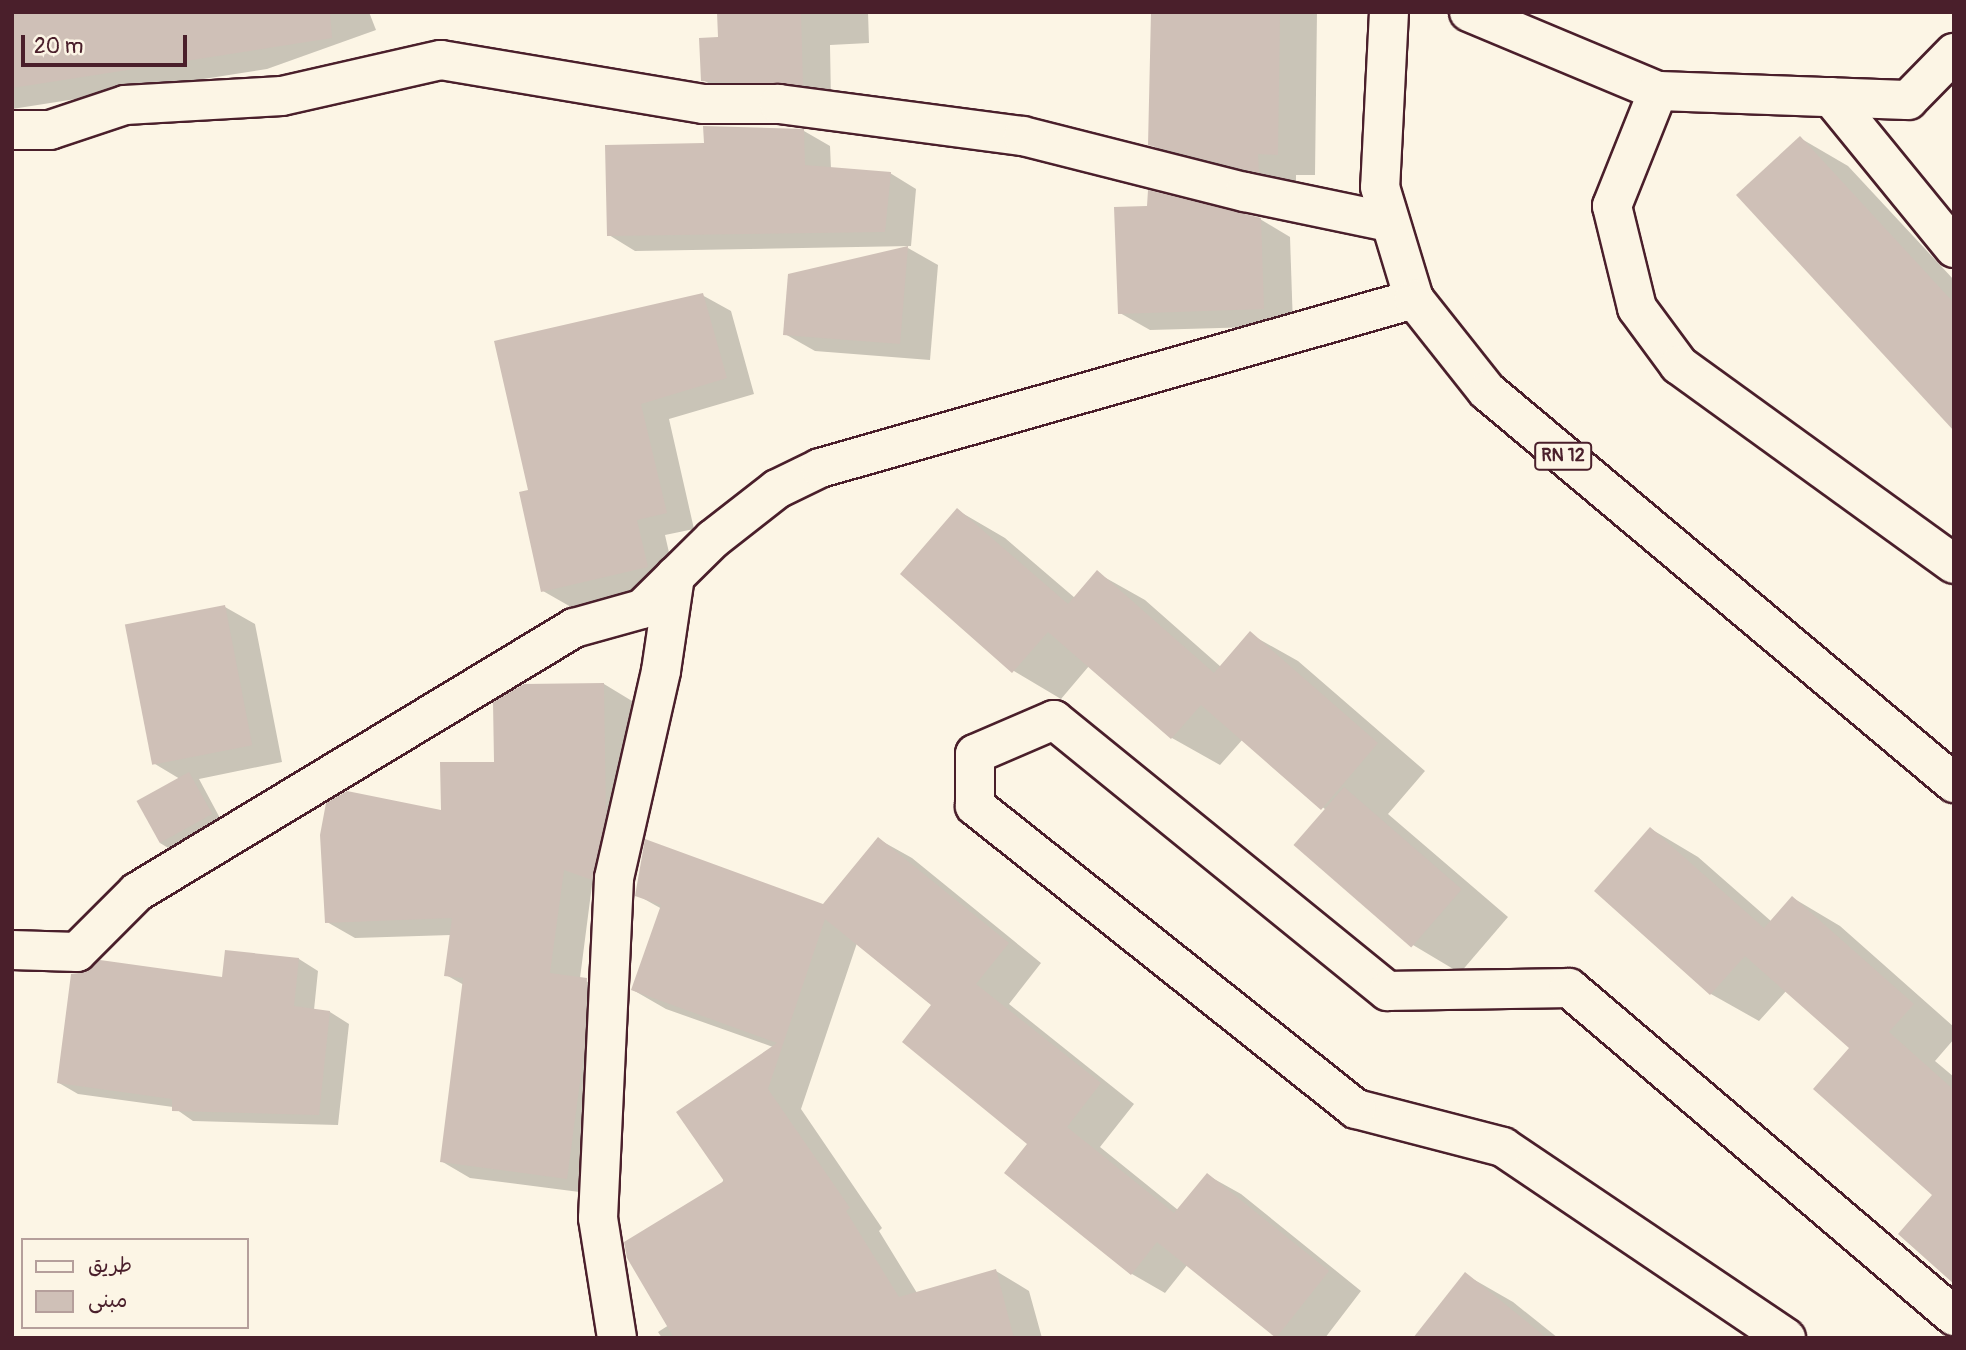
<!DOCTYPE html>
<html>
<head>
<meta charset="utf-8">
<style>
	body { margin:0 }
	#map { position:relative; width:1966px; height:1350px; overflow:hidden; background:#fcf5e5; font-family:Pangolin,"Playpen Sans Arabic",sans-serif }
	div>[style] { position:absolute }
	.shadow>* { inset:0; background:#0003 }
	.building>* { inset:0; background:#cfc0b7; transform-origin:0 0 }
	.roads { filter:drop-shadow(2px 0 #4a1f2b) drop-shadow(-2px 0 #4a1f2b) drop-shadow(0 2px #4a1f2b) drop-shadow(0 -2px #4a1f2b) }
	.minor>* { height:38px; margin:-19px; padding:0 19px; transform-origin:19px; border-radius:19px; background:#fcf5e5 }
	.major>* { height:38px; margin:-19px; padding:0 19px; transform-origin:19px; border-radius:19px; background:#fcf5e5 }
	span { translate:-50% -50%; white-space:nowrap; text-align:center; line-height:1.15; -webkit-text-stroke:5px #fcf5e5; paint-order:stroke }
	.shield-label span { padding:2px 5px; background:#fcf5e5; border:2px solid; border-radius:5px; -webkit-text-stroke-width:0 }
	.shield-label { font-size:18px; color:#4a1f2b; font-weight:700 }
	.frame { position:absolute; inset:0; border:14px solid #4a1f2b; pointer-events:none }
	.legend { position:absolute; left:21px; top:1238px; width:228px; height:91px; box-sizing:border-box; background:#fcf5e5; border:2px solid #b59f9b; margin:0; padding:9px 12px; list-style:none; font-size:21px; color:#4a1f2b }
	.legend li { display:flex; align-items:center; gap:14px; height:35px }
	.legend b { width:35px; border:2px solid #b59f9b }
	.scale { position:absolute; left:21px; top:35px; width:166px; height:32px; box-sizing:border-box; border:4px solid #4a1f2b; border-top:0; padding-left:9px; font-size:21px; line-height:24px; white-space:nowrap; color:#4a1f2b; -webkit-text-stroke:5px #fcf5e5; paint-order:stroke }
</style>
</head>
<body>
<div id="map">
	<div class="shadow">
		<i style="clip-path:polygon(12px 12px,369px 12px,376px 30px,267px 69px,12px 109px)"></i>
		<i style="clip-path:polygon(719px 12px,868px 12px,869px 43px,830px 45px,831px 101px,732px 97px,703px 80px,719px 39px)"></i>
		<i style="clip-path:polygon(1152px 12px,1317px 12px,1315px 175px,1296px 175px,1296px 193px,1188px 166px,1150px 144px)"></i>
		<i style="clip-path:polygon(705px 128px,804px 131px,830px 146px,831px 169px,890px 173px,916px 189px,911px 246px,635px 251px,609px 235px,706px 145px)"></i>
		<i style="clip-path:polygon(1800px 138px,1848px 166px,1954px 280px,1954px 429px)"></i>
		<i style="clip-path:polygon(1260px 219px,1290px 237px,1293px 326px,1150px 330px,1120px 313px)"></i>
		<i style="clip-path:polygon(908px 248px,938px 265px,930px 360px,815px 351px,785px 334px)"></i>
		<i style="clip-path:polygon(702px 295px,731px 311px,754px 394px,669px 419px,694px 529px,665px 535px,676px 583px,571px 607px,543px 591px,530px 491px)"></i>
		<i style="clip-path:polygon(957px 510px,1005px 538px,1075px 598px,1097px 573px,1145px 600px,1221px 667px,1250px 634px,1298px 661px,1425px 771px,1388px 814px,1508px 917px,1460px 973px,1413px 945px,1326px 810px,1243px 739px,1220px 765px,1172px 738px,1089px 666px,1061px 699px,1014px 671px,902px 574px)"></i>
		<i style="clip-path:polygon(225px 607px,255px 624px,282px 762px,199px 779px,221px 820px,170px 849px,160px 843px,180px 779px,155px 764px)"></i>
		<i style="clip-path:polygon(604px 684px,632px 701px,634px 832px,620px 895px,592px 885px,580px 978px,615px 996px,595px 1194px,470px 1178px,441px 1161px,464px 985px,446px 975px,451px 935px,355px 938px,327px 922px,496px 764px)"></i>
		<i style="clip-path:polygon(1651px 829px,1698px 857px,1772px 922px,1793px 898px,1840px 926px,1954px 1027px,1954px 1039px,1935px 1061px,1954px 1077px,1954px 1281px,1934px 1195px,1851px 1048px,1787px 990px,1759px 1021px,1711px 994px)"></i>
		<i style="clip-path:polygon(878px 839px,912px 858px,1041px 963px,1009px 1004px,1134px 1104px,1100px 1147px,1178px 1210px,1207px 1175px,1241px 1194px,1361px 1291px,1325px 1338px,1279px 1338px,1188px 1264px,1165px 1293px,1132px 1274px,1030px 1143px,934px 1005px,857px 943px,801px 1109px,882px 1228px,879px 1231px,917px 1293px,996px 1271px,1029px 1291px,1042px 1338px,662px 1338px,658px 1332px,669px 1325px,773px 1047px,666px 1009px,633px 990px,662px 909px,637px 895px,824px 906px)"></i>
		<i style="clip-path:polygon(299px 959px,318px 971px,314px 1010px,330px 1012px,349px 1024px,338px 1125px,193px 1121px,173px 1107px,78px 1094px,59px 1083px,223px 979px)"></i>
		<i style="clip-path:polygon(1466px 1275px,1513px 1302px,1558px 1338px,1436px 1338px)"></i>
	</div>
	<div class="building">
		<i style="clip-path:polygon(12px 12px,330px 12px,332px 38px,12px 88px)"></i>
		<i style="clip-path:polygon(717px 12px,801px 12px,803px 85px,701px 81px,699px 38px,718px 37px)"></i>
		<i style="clip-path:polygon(1151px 12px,1280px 12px,1278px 155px,1258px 154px,1259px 173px,1148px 145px)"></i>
		<i style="clip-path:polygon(703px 126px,804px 129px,805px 165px,891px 172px,885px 232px,607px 236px,605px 145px,704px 143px)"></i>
		<i style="clip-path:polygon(1800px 136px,1954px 303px,1954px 431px,1736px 195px)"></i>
		<i style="clip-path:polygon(1148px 190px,1261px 218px,1264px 309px,1118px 314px,1114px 207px,1147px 206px)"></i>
		<i style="clip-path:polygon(908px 246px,900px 344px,783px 335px,788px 274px)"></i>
		<i style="clip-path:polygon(703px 293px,727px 378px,641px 404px,667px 513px,637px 520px,648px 567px,541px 592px,519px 492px,528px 490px,494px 341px)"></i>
		<i style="clip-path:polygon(957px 508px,1068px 604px,1097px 570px,1214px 673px,1250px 631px,1378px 743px,1321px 810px,1201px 705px,1171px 739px,1048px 632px,1012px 673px,900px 574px)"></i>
		<i style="left:225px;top:605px;width:143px;height:102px;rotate:79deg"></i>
		<i style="clip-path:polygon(604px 683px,606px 815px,592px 880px,564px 870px,550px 973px,587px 978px,584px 1052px,567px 1179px,440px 1162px,463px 978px,444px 976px,452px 918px,325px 923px,320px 835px,326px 803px,347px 791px,441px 810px,440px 762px,494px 762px,493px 702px,524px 684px)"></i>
		<i style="left:189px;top:772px;width:48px;height:60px;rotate:61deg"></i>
		<i style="left:1344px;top:787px;width:156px;height:77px;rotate:41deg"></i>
		<i style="clip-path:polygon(1650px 827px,1764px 928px,1792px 896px,1914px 1004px,1889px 1032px,1954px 1090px,1954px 1284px,1898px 1234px,1932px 1195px,1813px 1089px,1849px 1048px,1745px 956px,1710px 995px,1594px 891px)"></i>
		<i style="clip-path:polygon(878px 837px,1009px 943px,976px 984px,1101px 1083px,1067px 1127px,1174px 1213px,1207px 1173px,1329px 1271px,1276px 1338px,1157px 1242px,1131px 1275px,1004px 1173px,1027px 1144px,902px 1042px,931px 1005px,825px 919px,768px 1089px,850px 1208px,846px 1211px,899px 1297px,996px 1269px,1014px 1338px,674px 1338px,627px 1258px,624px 1242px,724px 1181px,676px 1112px,777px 1043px,631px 990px,661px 905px,635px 896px,645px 839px,823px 904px)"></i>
		<i style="clip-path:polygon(225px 950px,299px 958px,294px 1006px,330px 1011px,319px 1115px,172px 1111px,172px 1099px,57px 1083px,71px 974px,86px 972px,100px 960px,222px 977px)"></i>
		<i style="clip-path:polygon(1465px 1272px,1547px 1338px,1413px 1338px)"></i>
	</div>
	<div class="roads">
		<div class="minor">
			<i style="left:1469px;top:12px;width:205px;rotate:22.7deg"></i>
			<i style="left:1658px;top:91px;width:250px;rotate:2.1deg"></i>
			<i style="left:1908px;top:100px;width:66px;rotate:-45.6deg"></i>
			<i style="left:1658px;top:91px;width:124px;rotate:111.8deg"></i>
			<i style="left:1612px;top:206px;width:105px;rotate:76.2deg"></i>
			<i style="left:1637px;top:308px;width:71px;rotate:53.6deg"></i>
			<i style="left:1679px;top:365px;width:339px;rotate:35.9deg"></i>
			<i style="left:1831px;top:97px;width:195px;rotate:50.8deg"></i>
			<i style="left:12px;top:130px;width:38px"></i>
			<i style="left:50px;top:130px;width:79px;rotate:-18.4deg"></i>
			<i style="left:125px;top:105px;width:157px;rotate:-3.3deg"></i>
			<i style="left:282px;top:96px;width:163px;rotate:-12.8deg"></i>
			<i style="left:441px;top:60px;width:266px;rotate:9.5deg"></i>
			<i style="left:703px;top:104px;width:76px"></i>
			<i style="left:779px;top:104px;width:246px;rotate:7.5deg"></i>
			<i style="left:1023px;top:136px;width:229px;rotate:14.2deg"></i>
			<i style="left:1245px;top:192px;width:147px;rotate:11.8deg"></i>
			<i style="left:12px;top:950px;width:65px;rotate:1.8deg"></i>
			<i style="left:77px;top:952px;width:85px;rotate:-45deg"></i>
			<i style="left:137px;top:892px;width:511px;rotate:-31.14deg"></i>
			<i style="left:574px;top:628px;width:71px;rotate:-15.6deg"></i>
			<i style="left:642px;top:609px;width:100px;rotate:-44.6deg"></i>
			<i style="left:713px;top:539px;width:81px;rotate:-38deg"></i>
			<i style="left:777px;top:489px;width:48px;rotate:-26deg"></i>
			<i style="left:820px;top:468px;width:618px;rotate:-15.88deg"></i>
			<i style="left:617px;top:1338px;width:121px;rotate:-99deg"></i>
			<i style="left:598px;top:1218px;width:340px;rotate:-87.3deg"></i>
			<i style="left:614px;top:878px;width:212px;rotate:-77.2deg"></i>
			<i style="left:661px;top:671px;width:96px;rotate:-81.6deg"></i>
			<i style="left:1786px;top:1338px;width:341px;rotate:-146deg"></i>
			<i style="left:1503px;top:1147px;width:152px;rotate:-165.5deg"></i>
			<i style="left:1356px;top:1109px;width:487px;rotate:-141.5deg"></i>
			<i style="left:975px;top:806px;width:52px;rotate:-90deg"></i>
			<i style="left:975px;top:754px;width:86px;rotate:-23.3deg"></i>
			<i style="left:1054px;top:720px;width:430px;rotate:39.1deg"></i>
			<i style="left:1388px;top:991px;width:181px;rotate:-0.9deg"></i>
			<i style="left:1569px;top:988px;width:506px;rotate:40.43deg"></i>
		</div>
		<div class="major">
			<i style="left:1389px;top:12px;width:175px;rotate:92.9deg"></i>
			<i style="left:1380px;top:187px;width:117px;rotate:73.1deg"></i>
			<i style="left:1414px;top:299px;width:117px;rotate:51.6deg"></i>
			<i style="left:1487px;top:391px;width:610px;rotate:40.01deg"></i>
		</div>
	</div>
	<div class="shield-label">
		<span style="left:1563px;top:456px">RN 12</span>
	</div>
	<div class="frame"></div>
	<ul class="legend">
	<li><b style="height:9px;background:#fcf5e5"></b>طريق</li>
	<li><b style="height:19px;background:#cfc0b7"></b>مبنى</li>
	</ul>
	<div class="scale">20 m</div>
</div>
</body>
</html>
